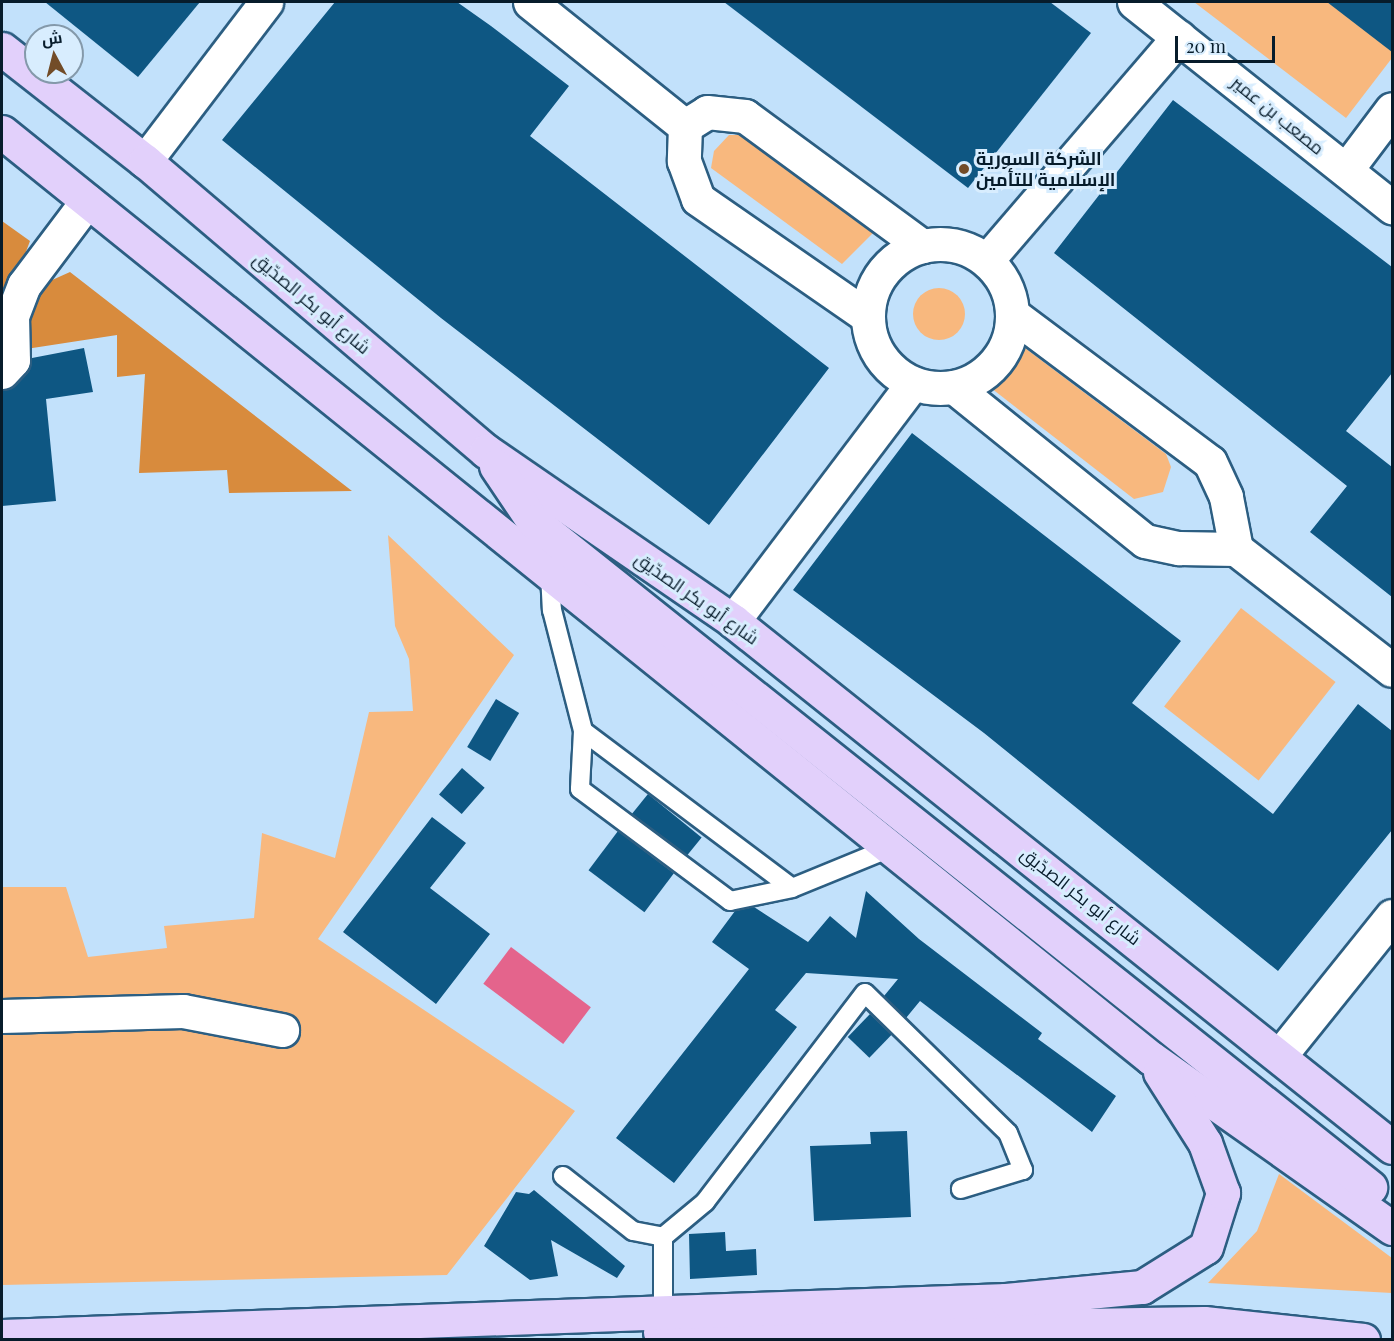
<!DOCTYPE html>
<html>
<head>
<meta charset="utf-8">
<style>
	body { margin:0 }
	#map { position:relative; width:1394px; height:1341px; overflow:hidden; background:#c2e1fb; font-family:"Playfair Display",Cairo,serif }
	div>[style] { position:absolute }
	.green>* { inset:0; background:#f8b87e; transform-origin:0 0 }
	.round { border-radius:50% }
	.forest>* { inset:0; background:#d88b3d }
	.water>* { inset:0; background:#e4648c; transform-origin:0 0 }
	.building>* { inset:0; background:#0e5783; transform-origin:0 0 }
	.roads { filter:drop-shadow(2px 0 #2c5e82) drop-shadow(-2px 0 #2c5e82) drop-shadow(0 2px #2c5e82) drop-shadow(0 -2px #2c5e82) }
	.lane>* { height:18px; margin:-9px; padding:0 9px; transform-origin:9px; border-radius:9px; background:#fff }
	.street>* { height:33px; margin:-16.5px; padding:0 16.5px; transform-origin:16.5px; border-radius:16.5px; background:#fff }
	.secondary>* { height:33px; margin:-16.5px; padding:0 16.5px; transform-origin:16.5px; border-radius:16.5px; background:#fff }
	.secondary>.ring { margin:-16.5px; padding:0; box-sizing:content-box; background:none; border:33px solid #fff; border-radius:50% }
	.primary>* { height:33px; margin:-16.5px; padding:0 16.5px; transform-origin:16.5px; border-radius:16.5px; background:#e2d0fb }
	.dots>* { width:16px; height:16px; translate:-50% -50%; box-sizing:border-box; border:3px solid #d8edfe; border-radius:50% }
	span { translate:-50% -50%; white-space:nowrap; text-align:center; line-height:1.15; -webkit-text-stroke:6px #d8edfe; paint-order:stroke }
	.street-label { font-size:18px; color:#071c2b }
	.poi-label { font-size:18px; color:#071c2b; font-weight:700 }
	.left { translate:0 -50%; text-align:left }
	.frame { position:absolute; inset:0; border:3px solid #071c2b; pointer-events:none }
	.north { position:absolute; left:24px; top:24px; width:60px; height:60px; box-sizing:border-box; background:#d8edfe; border:2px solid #8499aa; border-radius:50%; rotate:353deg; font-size:16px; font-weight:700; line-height:24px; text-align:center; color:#071c2b }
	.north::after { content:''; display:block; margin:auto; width:21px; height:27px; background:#724c28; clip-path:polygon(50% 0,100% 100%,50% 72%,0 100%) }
	.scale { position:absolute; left:1175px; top:36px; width:100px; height:27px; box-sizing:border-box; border:3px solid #071c2b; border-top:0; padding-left:8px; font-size:18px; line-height:21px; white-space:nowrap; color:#071c2b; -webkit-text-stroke:4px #d8edfe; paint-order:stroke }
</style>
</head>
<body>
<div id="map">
	<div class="green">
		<i style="clip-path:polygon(1194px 2px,1392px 2px,1392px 58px,1346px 118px)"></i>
		<i style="clip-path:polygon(729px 135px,746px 135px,874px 232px,842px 264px,711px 168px,714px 151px)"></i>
		<i class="round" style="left:913px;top:288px;width:52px;height:52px"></i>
		<i style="clip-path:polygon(1025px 348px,1166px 454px,1171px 467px,1163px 492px,1134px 499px,991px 388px)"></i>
		<i style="clip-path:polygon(388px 535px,514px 655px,318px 939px,575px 1111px,447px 1275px,2px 1285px,2px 887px,66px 887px,88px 957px,167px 948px,164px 926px,254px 918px,262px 833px,335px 858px,369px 712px,413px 711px,409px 659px,395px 626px)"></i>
		<i style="left:1241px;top:608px;width:120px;height:125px;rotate:38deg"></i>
		<i style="clip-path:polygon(1279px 1174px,1392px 1258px,1392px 1293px,1208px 1283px,1257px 1231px)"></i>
	</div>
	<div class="forest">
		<i style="clip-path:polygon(2px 221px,30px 241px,2px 316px)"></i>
		<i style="clip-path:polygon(70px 272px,352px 491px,229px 493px,227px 470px,139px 473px,145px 374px,117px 377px,117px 335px,26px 349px,23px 329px,41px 285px)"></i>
	</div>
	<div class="water">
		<i style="left:511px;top:947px;width:100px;height:46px;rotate:37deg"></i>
	</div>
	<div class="building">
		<i style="clip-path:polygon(45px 2px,200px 2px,138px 77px)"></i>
		<i style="clip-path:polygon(335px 2px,457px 2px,491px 26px,569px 86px,530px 136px,829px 368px,709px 525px,441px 318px,222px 140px)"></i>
		<i style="clip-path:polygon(724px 2px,1050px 2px,1091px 33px,968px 188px)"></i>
		<i style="clip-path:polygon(1327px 2px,1392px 2px,1392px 52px)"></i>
		<i style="clip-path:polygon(1173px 100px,1392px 267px,1392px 373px,1346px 431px,1392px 467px,1392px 597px,1310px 532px,1347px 486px,1054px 253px)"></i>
		<i style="clip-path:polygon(84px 348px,93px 392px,46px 399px,56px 501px,2px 506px,2px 390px,16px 385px,32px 358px)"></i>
		<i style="clip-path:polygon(912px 433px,1181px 641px,1132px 703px,1273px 814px,1358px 704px,1392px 731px,1392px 830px,1278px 971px,984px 733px,793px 590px)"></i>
		<i style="left:496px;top:699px;width:27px;height:56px;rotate:31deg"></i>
		<i style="left:462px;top:768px;width:30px;height:35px;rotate:41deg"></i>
		<i style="left:648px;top:794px;width:69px;height:26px;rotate:39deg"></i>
		<i style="clip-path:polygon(432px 817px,466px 843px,430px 888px,490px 934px,436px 1004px,343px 932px)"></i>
		<i style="left:618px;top:831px;width:70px;height:49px;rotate:37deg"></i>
		<i style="clip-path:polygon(866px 891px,919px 939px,1042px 1033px,1038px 1039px,1116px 1096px,1092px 1132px,920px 1001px,906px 1018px,884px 996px,898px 979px,806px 973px,775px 1010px,797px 1027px,674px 1183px,616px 1138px,749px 969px,712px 942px,735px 911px,754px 907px,808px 942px,830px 916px,856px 938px)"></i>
		<i style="left:870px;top:1014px;width:30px;height:32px;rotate:44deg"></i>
		<i style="clip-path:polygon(907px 1131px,911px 1217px,814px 1221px,810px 1146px,871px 1144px,870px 1132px)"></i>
		<i style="clip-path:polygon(534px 1190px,625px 1266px,617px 1278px,551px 1240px,558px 1276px,530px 1280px,484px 1246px,516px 1192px,529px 1194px)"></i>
		<i style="clip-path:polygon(725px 1232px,726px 1251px,756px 1249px,757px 1275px,690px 1279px,689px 1234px)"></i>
	</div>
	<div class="roads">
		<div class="lane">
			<i style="left:550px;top:574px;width:36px;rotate:87deg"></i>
			<i style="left:552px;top:610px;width:125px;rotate:75.6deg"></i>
			<i style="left:583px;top:731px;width:261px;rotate:36.9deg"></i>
			<i style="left:792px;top:888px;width:106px;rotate:-22.2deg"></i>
			<i style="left:583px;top:731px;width:58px;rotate:93deg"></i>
			<i style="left:580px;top:789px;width:187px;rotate:36.7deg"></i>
			<i style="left:730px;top:901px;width:63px;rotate:-11.8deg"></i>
			<i style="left:563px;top:1176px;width:89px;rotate:38.2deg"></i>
			<i style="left:633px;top:1231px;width:31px;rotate:11deg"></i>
			<i style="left:663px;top:1237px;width:55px;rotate:-39.8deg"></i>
			<i style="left:705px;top:1202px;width:263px;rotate:-52.6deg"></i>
			<i style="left:865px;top:993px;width:200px;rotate:44.4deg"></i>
			<i style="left:1008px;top:1133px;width:40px;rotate:68deg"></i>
			<i style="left:1023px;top:1170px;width:65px;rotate:163deg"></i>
			<i style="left:663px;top:1312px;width:75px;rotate:-90deg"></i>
		</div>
		<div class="street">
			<i style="left:145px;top:161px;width:200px;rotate:-52.7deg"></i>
			<i style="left:1346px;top:170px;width:76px;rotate:-53deg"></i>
			<i style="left:2px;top:372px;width:16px;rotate:-47deg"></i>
			<i style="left:13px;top:360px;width:44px;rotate:-91.3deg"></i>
			<i style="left:12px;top:316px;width:33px;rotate:-69deg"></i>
			<i style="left:24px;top:285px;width:105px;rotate:-53.1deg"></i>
			<i style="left:2px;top:1016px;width:181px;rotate:-1.6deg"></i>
			<i style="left:183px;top:1011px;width:101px;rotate:10.9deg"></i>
			<i style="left:1281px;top:1054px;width:177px;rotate:-51.2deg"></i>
		</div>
		<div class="secondary">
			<i style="left:530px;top:2px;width:198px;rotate:38.7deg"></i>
			<i style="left:1134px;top:2px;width:330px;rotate:38.5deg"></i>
			<i style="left:685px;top:126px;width:26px;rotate:-32deg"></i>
			<i style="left:707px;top:112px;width:38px;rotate:6deg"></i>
			<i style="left:745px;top:116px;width:220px;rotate:36.3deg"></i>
			<i style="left:685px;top:126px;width:35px;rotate:92deg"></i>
			<i style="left:684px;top:161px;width:40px;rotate:69.8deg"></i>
			<i style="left:698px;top:199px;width:206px;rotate:34.7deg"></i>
			<i class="ring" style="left:868px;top:244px;width:111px;height:111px"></i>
			<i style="left:987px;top:260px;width:294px;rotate:-49.3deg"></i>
			<i style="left:1012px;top:314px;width:247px;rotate:36.8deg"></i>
			<i style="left:1210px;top:462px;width:38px;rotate:65deg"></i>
			<i style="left:1226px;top:497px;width:53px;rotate:79.1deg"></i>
			<i style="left:954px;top:387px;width:245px;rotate:38.9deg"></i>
			<i style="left:1145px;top:541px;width:35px;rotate:12deg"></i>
			<i style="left:1179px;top:548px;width:57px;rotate:1deg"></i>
			<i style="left:1236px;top:549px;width:197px;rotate:37.8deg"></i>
			<i style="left:733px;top:621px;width:298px;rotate:-52.9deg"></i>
		</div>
		<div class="primary">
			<i style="left:2px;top:49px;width:182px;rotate:38.1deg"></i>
			<i style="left:145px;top:161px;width:448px;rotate:40.4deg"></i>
			<i style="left:486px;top:451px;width:300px;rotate:34.5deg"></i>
			<i style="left:733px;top:621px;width:843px;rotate:38.6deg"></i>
			<i style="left:2px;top:132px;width:1476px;rotate:38.87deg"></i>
			<i style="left:1151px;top:1058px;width:295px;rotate:35.2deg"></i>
			<i style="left:496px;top:466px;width:66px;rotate:56.1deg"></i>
			<i style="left:533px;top:521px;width:1070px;rotate:38.51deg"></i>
			<i style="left:660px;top:1332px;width:544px;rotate:-0.95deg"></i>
			<i style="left:1204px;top:1323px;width:160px;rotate:6.1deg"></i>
			<i style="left:2px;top:1336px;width:1005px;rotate:-2.05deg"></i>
			<i style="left:1006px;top:1300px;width:137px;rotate:-5.5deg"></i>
			<i style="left:1142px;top:1287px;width:75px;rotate:-32deg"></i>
			<i style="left:1206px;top:1247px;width:57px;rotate:-72.5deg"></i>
			<i style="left:1223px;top:1193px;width:53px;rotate:-109.8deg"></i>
			<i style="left:1205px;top:1143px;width:84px;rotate:-122.4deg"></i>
		</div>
	</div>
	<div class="dots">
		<i style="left:964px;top:169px;background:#724c28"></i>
	</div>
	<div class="street-label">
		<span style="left:1278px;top:115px;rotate:39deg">مصعب بن عمير</span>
		<span style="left:312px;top:303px;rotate:40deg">شارع أبو بكر الصدّيق</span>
		<span style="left:697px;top:598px;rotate:35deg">شارع أبو بكر الصدّيق</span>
		<span style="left:1081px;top:896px;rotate:38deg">شارع أبو بكر الصدّيق</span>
	</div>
	<div class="poi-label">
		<span class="left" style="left:976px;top:169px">الشركة السورية<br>الإسلامية للتأمين</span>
	</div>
	<div class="frame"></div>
	<div class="north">ش</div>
	<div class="scale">20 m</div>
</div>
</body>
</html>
